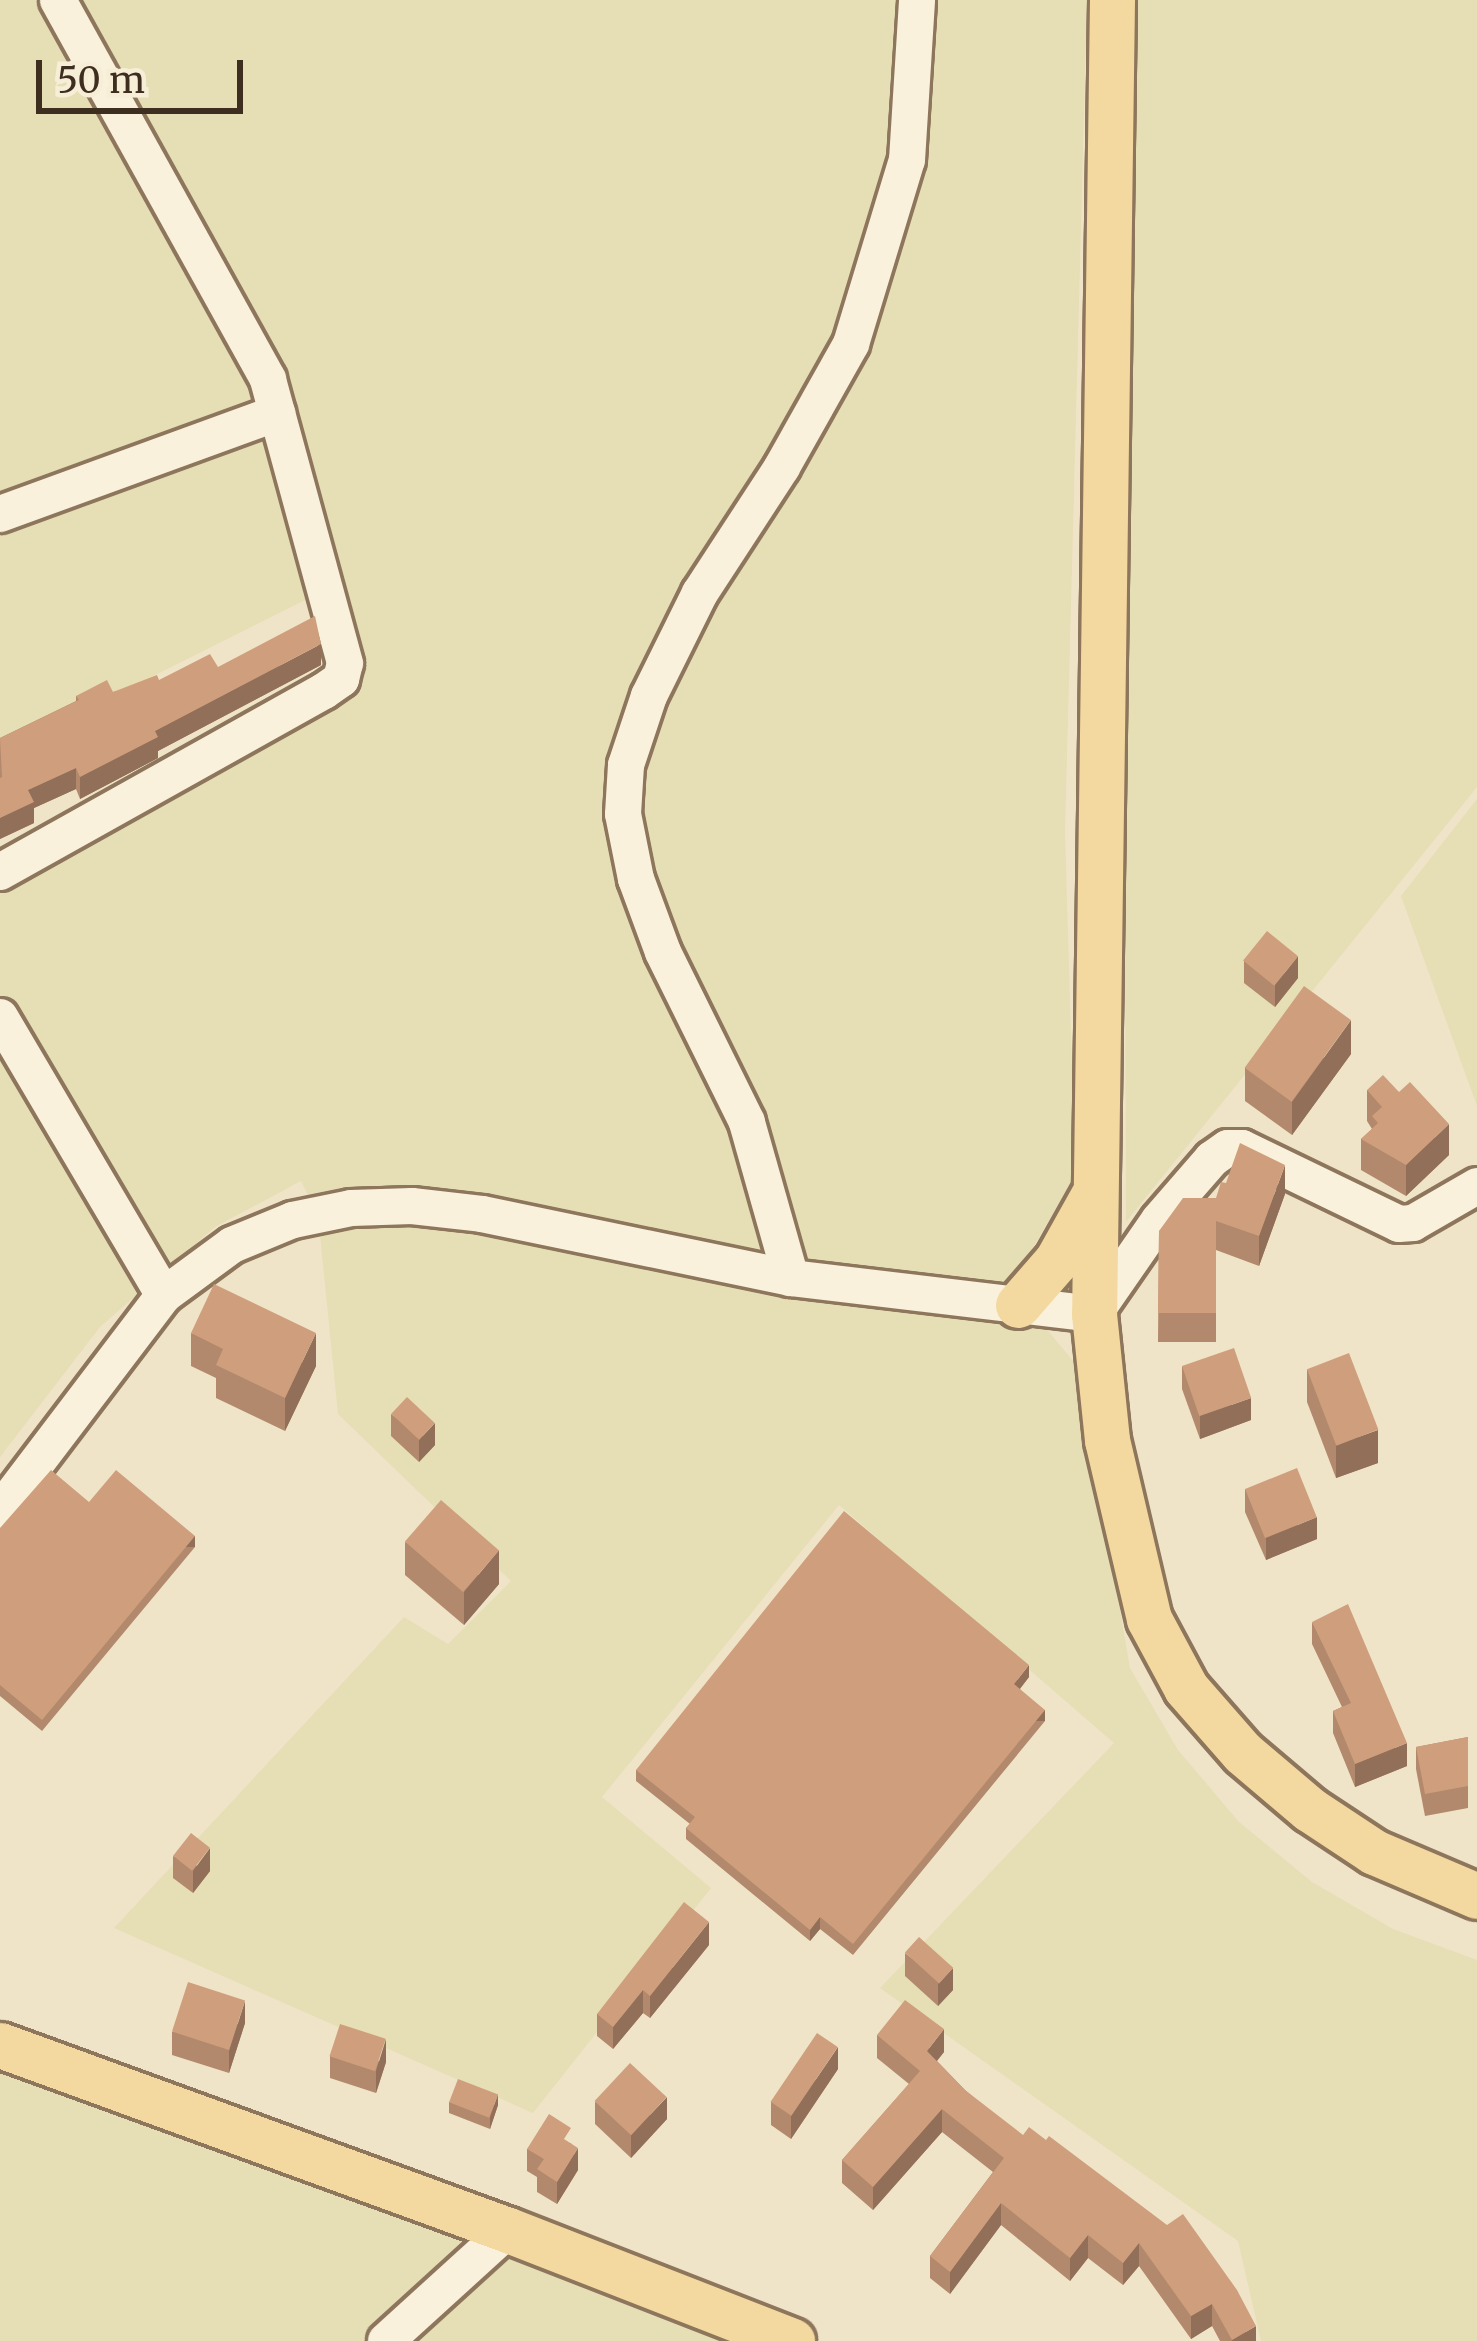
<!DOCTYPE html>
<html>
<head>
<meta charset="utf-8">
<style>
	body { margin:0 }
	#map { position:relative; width:1477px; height:2341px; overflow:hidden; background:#f0e4c8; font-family:Merriweather,serif }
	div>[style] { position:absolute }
	.farmland>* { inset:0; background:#e6deb5 }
	.roads { filter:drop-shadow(3px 0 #8d765c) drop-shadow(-3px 0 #8d765c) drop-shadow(0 3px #8d765c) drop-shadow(0 -3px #8d765c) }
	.minor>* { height:36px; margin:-18px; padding:0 18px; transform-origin:18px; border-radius:18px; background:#faf1dc }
	.major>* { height:45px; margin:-22.5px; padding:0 22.5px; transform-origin:22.5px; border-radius:22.5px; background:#f3d9a0 }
	.wall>* { inset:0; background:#b2896c }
	.shaded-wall>* { inset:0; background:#916f58; transform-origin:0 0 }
	.building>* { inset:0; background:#cf9f7d; transform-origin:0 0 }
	span { translate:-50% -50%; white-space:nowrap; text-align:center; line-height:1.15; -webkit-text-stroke:12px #f7eed8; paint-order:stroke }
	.scale { position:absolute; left:36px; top:60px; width:207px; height:54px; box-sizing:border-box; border:6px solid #3d2e20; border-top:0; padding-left:15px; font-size:36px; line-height:42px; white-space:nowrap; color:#3d2e20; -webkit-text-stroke:9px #f7eed8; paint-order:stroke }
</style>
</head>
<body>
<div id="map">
	<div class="farmland">
		<i style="clip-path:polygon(0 0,1087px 0,1065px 832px,1075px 1175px,1011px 1286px,1078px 1367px,1130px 1668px,1178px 1750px,1239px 1822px,1312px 1882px,1393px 1929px,1477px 1960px,1477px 2341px,1261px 2341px,1238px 2241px,880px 1988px,1114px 1743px,839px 1505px,602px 1797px,711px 1888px,533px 2113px,114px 1928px,404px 1617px,448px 1644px,511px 1581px,338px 1414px,318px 1215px,301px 1181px,215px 1227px,100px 1327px,0 1457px,0 868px,343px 676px,305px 600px,0 753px)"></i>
		<i style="clip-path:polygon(1122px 0,1477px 0,1477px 787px,1126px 1222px)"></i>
		<i style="clip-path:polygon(1477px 799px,1477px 1106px,1401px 896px)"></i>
		<i style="clip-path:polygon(0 2051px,784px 2341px,0 2341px)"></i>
	</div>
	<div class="roads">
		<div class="minor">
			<i style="left:0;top:514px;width:295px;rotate:-20deg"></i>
			<i style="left:0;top:872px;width:371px;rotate:-29.2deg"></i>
			<i style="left:324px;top:691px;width:21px;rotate:-35deg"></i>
			<i style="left:341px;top:679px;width:16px;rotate:-76deg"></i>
			<i style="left:345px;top:663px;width:294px;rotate:-105.2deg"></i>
			<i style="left:268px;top:379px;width:433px;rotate:-119deg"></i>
			<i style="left:0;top:1017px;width:323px;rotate:59.5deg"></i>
			<i style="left:791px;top:1278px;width:162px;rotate:-105.8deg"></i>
			<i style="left:747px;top:1122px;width:190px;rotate:-116.3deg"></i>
			<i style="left:663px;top:952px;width:78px;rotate:-110.3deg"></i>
			<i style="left:636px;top:879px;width:66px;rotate:-101.3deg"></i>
			<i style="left:623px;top:814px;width:49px;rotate:-86.5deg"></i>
			<i style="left:626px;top:765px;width:73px;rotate:-71.6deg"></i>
			<i style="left:649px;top:696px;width:115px;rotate:-63.7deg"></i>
			<i style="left:700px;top:593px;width:150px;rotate:-56.9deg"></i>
			<i style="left:782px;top:467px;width:141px;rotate:-60.7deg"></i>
			<i style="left:851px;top:344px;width:192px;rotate:-73.1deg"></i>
			<i style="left:907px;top:160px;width:160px;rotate:-86.4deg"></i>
			<i style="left:0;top:1511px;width:271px;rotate:-52.8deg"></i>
			<i style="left:164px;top:1295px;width:84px;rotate:-36.3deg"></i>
			<i style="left:232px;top:1245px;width:66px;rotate:-22.3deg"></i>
			<i style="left:293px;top:1220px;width:59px;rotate:-11.7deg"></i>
			<i style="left:351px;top:1208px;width:61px;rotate:-1.9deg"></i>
			<i style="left:412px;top:1206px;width:70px;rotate:6.5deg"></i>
			<i style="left:482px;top:1214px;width:316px;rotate:11.7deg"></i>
			<i style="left:791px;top:1278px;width:305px;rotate:6.8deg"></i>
			<i style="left:1094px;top:1314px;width:114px;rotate:-55.3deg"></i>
			<i style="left:1159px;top:1220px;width:81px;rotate:-49deg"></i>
			<i style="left:1212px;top:1159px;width:19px;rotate:-35deg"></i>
			<i style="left:1228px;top:1148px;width:14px"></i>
			<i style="left:1242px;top:1148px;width:174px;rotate:25.8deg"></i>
			<i style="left:1399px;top:1224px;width:14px;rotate:-4deg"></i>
			<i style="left:1413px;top:1223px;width:74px;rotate:-30deg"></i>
			<i style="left:386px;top:2341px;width:165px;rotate:-42.3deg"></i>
		</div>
		<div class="major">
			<i style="left:1112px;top:0;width:1314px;rotate:90.78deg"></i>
			<i style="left:1094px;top:1314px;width:127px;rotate:84.1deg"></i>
			<i style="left:1107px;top:1440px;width:184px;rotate:76.8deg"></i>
			<i style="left:1149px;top:1619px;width:78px;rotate:61.8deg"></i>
			<i style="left:1186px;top:1688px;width:86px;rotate:48.8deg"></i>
			<i style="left:1243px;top:1753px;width:87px;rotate:40.3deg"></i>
			<i style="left:1309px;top:1809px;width:78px;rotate:33.5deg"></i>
			<i style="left:1374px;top:1852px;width:112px;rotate:23.1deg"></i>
			<i style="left:1018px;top:1305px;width:60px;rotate:-49.1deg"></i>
			<i style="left:1057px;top:1260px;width:72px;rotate:-60.9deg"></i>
			<i style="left:0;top:2045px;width:541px;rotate:20.01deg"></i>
			<i style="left:508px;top:2230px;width:305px;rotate:21.3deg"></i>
		</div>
	</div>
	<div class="wall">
		<i style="clip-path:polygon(321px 665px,158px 751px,158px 758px,80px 799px,76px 789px,34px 808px,34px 823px,0 839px,0 738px,76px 701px,76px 696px,113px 692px,218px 667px)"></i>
		<i style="clip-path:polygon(1244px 961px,1298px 978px,1275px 1007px,1244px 983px)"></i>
		<i style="clip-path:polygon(1351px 1054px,1292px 1135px,1245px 1101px,1245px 1068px)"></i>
		<i style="clip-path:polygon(1367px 1090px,1399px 1092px,1449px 1155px,1406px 1196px,1361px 1170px,1361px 1139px,1372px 1129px,1367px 1121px)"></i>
		<i style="clip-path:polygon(1285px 1194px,1259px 1266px,1216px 1250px,1216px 1342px,1158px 1342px,1159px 1231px,1216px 1198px)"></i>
		<i style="clip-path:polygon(191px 1333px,316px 1366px,285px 1431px,216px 1398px,216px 1378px,191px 1366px)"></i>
		<i style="clip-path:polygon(1182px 1366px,1251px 1420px,1200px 1439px,1182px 1389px)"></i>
		<i style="clip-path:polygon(1307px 1369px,1378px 1463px,1336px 1478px,1307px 1402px)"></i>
		<i style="clip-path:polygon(391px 1414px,435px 1445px,419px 1462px,391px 1436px)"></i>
		<i style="clip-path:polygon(1245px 1489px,1317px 1539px,1266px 1560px,1245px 1512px)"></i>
		<i style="clip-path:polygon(89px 1502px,195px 1547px,42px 1731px,0 1696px,0 1528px)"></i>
		<i style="clip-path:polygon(405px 1542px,499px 1584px,464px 1625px,405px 1575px)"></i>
		<i style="clip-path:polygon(1312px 1622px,1407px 1766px,1355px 1787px,1333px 1733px,1333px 1711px,1342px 1707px,1312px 1644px)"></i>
		<i style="clip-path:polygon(1029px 1677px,1020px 1689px,1045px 1721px,853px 1955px,820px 1929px,810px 1941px,686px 1839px,686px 1828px,690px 1824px,636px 1781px,636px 1770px)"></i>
		<i style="clip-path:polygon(1468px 1737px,1468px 1808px,1425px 1816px,1416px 1769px,1416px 1747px)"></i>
		<i style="clip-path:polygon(173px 1856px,210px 1871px,193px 1893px,173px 1878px)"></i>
		<i style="clip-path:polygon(709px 1945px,650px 2018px,643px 2013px,613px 2049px,597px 2036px,597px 2014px)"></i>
		<i style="clip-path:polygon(905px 1953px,953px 1990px,938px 2006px,905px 1976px)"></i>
		<i style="clip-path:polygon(245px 2023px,229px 2073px,172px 2055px,172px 2032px)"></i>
		<i style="clip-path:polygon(877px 2035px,944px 2052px,937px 2061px,965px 2090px,1256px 2341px,1220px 2341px,1212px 2326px,1191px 2339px,1139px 2266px,1123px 2285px,1088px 2258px,1070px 2281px,1001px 2225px,950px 2294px,930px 2278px,930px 2256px,993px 2172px,942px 2132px,873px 2210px,842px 2183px,842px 2160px,909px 2084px,877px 2058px)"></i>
		<i style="clip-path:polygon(330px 2056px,386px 2062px,376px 2093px,330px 2078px)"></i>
		<i style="clip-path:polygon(838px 2069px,791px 2139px,771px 2125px,771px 2102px)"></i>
		<i style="clip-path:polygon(449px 2102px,498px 2105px,490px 2129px,449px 2113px)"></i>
		<i style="clip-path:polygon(595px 2102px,667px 2119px,631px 2158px,595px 2124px)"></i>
		<i style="clip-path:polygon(571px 2143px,578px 2170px,557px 2204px,537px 2192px,537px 2177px,527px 2171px,527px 2149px)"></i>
	</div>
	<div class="shaded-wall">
		<i style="clip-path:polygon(321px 644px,321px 665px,158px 751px,158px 758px,80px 799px,80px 777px,155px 731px)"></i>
		<i style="clip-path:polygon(76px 768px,76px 789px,34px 808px,34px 823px,0 839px,0 818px,28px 790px)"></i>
		<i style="clip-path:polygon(1298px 956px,1298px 978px,1275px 1007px,1275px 985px)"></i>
		<i style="clip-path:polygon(1351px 1020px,1351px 1054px,1292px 1135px,1292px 1102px)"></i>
		<i style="clip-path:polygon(1449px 1124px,1449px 1155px,1406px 1196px,1406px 1165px)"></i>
		<i style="clip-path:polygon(1285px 1165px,1285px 1194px,1259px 1266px,1259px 1236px)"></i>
		<i style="clip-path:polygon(316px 1333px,316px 1366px,285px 1431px,285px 1398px)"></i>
		<i style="clip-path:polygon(1251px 1398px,1251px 1420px,1200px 1439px,1200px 1416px)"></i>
		<i style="clip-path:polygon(435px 1423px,435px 1445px,419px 1462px,419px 1440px)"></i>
		<i style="clip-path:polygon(1378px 1430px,1378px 1463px,1336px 1478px,1336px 1445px)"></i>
		<i style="clip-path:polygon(1317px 1517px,1317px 1539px,1266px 1560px,1266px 1538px)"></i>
		<i style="left:195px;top:1536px;width:11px;height:239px;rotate:90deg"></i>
		<i style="clip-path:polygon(499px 1550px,499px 1584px,464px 1625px,464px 1592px)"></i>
		<i style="clip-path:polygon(1029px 1665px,1029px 1677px,1014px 1696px,1014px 1684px)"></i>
		<i style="left:1045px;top:1710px;width:11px;height:303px;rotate:90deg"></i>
		<i style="clip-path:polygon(1407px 1743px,1407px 1766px,1355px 1787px,1355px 1764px)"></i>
		<i style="clip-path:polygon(210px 1848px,210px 1871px,193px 1893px,193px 1871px)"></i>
		<i style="clip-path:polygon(820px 1917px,820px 1929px,810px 1941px,810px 1930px)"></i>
		<i style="clip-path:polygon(709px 1922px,709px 1945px,650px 2018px,650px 1996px)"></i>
		<i style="clip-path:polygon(953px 1968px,953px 1990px,938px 2006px,938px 1984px)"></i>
		<i style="clip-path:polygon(643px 1990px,643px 2013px,613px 2049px,613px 2027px)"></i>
		<i style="clip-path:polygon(245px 2001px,245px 2023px,229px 2073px,229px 2051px)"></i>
		<i style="clip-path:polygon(944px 2029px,944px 2052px,927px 2073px,927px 2051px)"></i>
		<i style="clip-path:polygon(386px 2039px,386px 2062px,376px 2093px,376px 2071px)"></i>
		<i style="clip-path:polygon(838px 2047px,838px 2069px,791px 2139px,791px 2116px)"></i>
		<i style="clip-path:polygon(498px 2094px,498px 2105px,490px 2129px,490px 2117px)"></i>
		<i style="clip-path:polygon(667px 2097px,667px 2119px,631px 2158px,631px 2135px)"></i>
		<i style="clip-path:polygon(942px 2109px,942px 2132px,873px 2210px,873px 2187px)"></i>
		<i style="clip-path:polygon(578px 2148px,578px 2170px,557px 2204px,557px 2182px)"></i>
		<i style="clip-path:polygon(1001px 2203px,1001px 2225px,950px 2294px,950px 2272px)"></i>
		<i style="clip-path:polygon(1088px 2235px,1088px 2258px,1070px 2281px,1070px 2258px)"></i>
		<i style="clip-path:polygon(1139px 2243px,1139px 2266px,1123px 2285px,1123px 2263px)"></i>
		<i style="clip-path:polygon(1212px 2304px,1212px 2326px,1191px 2339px,1191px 2316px)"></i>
		<i style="clip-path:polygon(1256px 2326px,1256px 2341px,1232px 2341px,1232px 2340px)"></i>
	</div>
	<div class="building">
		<i style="clip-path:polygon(315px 616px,321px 644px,155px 731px,158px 737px,80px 777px,76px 768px,28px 790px,34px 802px,0 818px,0 778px,2px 777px,0 738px,79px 700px,76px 696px,107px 680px,113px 692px,157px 675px,159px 680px,210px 654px,218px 667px)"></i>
		<i style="left:1267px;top:931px;width:40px;height:38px;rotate:39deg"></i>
		<i style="left:1304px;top:986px;width:58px;height:101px;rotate:36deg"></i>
		<i style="clip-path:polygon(1383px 1075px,1399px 1092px,1410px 1082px,1449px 1124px,1406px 1165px,1361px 1139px,1378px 1123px,1372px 1116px,1382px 1107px,1367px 1090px)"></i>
		<i style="clip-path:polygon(1240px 1143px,1285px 1165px,1259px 1236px,1216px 1221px,1216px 1313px,1158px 1313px,1159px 1231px,1183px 1198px,1216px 1198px,1221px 1182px,1226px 1183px)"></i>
		<i style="clip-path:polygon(214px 1284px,316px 1333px,285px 1398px,216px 1365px,223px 1349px,191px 1333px)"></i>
		<i style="left:1234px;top:1348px;width:53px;height:55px;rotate:71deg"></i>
		<i style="left:1349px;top:1353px;width:82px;height:45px;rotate:69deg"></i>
		<i style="left:407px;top:1397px;width:38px;height:23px;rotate:43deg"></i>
		<i style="left:1297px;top:1468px;width:53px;height:56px;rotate:68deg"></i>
		<i style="clip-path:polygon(51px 1470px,89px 1502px,116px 1470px,195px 1536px,42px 1720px,0 1685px,0 1528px)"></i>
		<i style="left:441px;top:1500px;width:77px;height:55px;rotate:41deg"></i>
		<i style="clip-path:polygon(844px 1511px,1029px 1665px,1014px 1684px,1045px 1710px,853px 1944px,820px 1917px,810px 1930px,686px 1828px,695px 1817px,636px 1770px)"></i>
		<i style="clip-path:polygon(1348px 1604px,1407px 1743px,1355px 1764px,1333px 1711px,1351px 1703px,1312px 1622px)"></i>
		<i style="clip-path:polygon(1468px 1737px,1468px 1786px,1425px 1794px,1416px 1747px)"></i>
		<i style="left:191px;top:1833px;width:24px;height:29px;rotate:38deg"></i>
		<i style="clip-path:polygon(684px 1902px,709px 1922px,650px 1996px,643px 1990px,613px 2027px,597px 2014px)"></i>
		<i style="left:919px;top:1937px;width:46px;height:21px;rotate:42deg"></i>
		<i style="left:188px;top:1982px;width:60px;height:52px;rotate:18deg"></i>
		<i style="clip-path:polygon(905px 2000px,944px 2029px,927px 2051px,965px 2090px,1023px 2135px,1029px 2127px,1046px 2140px,1049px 2136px,1167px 2225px,1183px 2214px,1237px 2290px,1256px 2326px,1232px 2340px,1212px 2304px,1191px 2316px,1139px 2243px,1123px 2263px,1088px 2235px,1070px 2258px,1001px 2203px,950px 2272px,930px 2256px,1004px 2158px,942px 2109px,873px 2187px,842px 2160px,920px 2071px,877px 2035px)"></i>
		<i style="left:340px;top:2024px;width:48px;height:34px;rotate:18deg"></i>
		<i style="left:817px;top:2033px;width:25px;height:83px;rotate:34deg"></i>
		<i style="left:630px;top:2063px;width:50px;height:52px;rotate:43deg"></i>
		<i style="left:458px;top:2079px;width:43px;height:25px;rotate:21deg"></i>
		<i style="clip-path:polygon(549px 2114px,571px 2128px,564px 2139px,578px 2148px,557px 2182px,537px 2169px,544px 2159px,527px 2149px)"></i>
	</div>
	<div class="scale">50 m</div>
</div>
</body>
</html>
